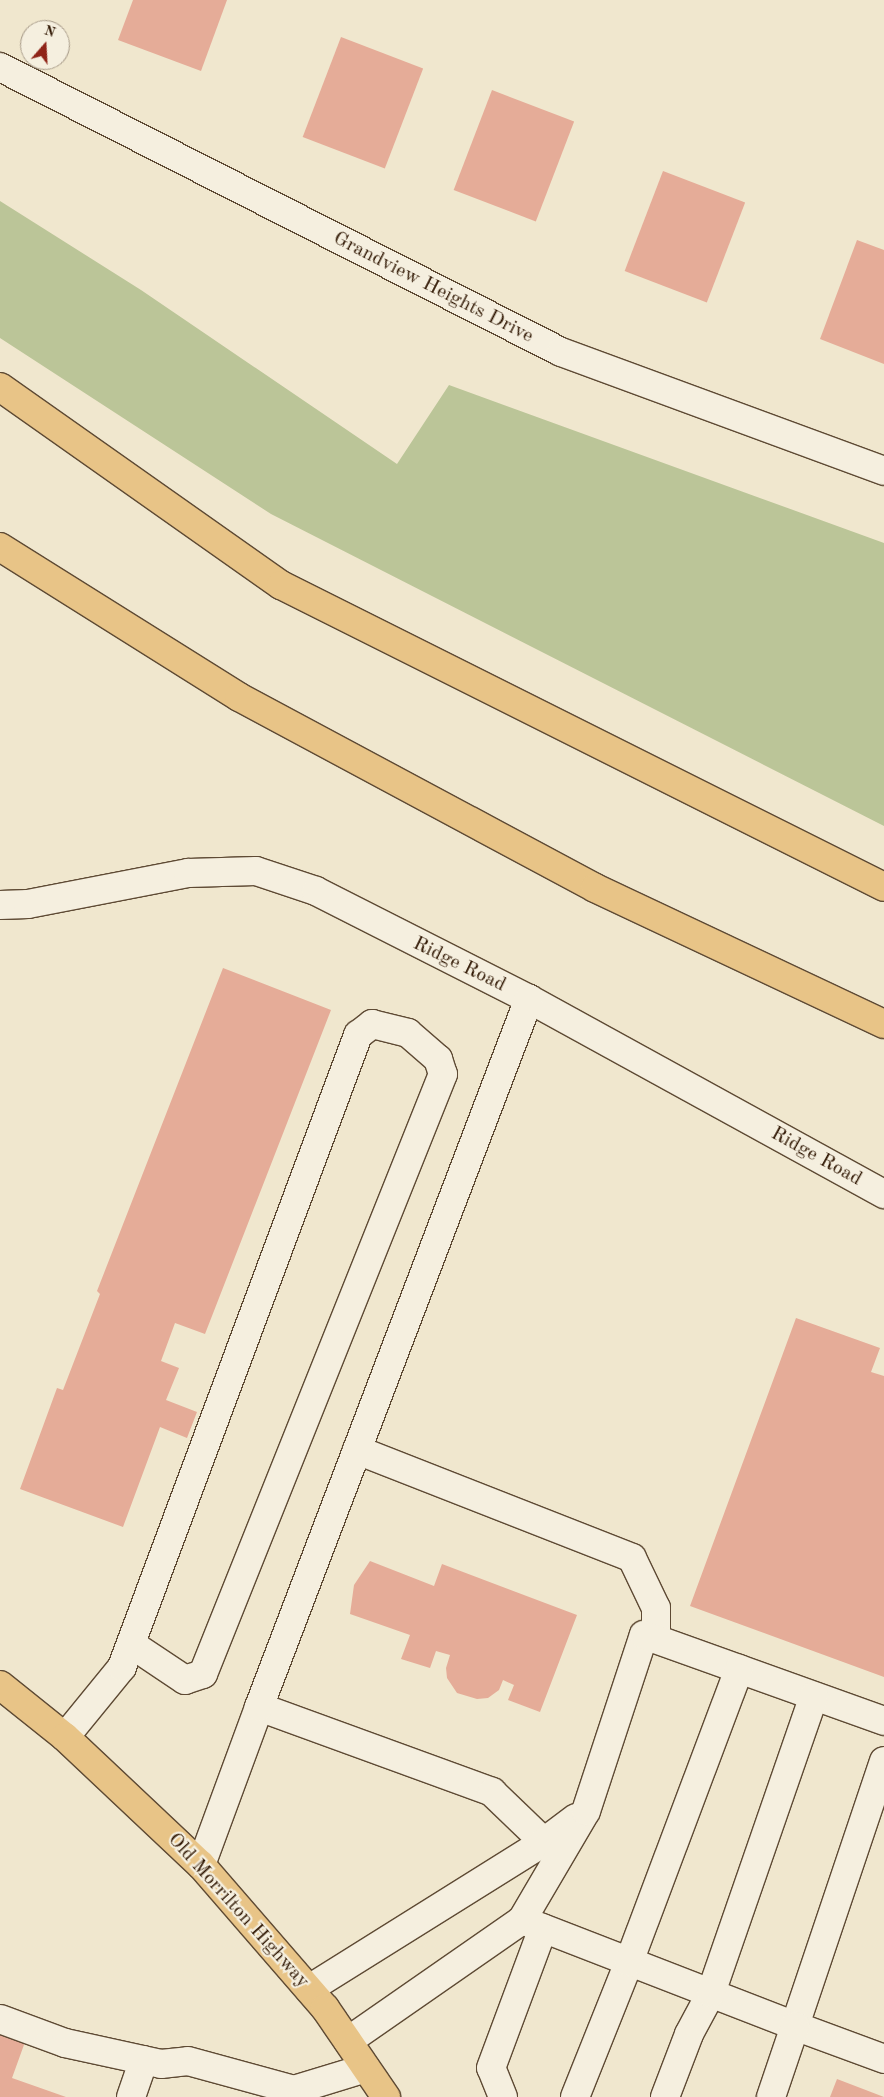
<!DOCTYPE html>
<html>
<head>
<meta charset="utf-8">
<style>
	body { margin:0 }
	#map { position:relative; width:884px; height:2097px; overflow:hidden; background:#f0e7ce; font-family:"Old Standard TT",serif }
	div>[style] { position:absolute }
	.green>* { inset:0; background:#bbc598 }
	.building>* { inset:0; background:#e5ac98; transform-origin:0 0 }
	.roads { filter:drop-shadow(1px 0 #5e4a34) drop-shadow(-1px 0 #5e4a34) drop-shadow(0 1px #5e4a34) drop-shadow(0 -1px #5e4a34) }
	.minor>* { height:28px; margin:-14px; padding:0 14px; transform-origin:14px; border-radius:14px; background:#f5efdf }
	.major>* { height:28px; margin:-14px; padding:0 14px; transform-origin:14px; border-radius:14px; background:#e8c487 }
	.highway>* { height:28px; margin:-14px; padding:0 14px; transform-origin:14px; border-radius:14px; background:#e8c487 }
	span { translate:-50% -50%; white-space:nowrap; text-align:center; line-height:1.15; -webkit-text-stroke:4.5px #f5efdf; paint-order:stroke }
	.street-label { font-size:20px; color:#2e1500 }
	.north { position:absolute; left:20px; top:20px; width:50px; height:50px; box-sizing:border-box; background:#f5efdf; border:1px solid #a59886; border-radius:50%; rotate:19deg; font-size:14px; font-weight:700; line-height:20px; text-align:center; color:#2e1500 }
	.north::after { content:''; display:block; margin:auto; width:18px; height:22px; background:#8f2418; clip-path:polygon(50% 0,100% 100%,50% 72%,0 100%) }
</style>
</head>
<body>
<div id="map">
	<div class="green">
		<i style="clip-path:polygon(0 201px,141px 290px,397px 464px,449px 385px,884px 543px,884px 826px,271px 514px,0 338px)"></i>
	</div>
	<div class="building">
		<i style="clip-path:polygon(133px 0,227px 0,201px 71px,118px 40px)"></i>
		<i style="left:341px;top:37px;width:88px;height:107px;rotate:21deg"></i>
		<i style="left:492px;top:90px;width:88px;height:107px;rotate:21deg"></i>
		<i style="left:663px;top:171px;width:88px;height:107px;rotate:21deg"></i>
		<i style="clip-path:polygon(857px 240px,884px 250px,884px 364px,820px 339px)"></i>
		<i style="clip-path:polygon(223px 968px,331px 1010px,205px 1334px,175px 1323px,161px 1361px,179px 1368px,166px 1400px,197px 1412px,187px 1438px,160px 1427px,123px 1527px,20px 1489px,57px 1388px,63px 1390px,100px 1294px,97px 1291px)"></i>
		<i style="clip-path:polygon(796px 1318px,880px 1348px,871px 1372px,884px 1376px,884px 1677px,690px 1606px)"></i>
		<i style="clip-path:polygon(370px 1561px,434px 1586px,442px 1564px,577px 1615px,540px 1712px,508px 1700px,514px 1685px,503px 1680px,499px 1690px,488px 1698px,477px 1699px,457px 1693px,447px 1678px,446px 1668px,450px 1655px,436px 1651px,430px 1668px,401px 1659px,410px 1635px,350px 1614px,354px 1585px)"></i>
		<i style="clip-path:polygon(0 2033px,25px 2042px,12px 2078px,66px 2097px,0 2097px)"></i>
		<i style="clip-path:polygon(837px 2079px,884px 2097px,830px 2097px)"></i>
	</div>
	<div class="roads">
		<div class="minor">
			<i style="left:0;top:67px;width:629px;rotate:26.93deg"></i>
			<i style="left:561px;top:352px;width:344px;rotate:20.2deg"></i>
			<i style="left:0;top:905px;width:28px;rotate:-2deg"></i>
			<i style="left:28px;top:904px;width:163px;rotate:-11deg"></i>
			<i style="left:188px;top:873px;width:68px;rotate:-1.7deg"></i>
			<i style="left:256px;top:871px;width:63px;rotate:18.4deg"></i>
			<i style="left:316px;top:891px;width:239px;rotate:26.9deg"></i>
			<i style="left:529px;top:999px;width:405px;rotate:28.8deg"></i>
			<i style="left:357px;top:1450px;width:295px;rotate:21.4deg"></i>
			<i style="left:632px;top:1558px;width:55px;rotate:64.4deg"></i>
			<i style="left:656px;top:1608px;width:31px;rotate:90deg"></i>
			<i style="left:259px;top:1707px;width:248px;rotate:20deg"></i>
			<i style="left:492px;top:1792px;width:72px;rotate:43.9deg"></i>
			<i style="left:65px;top:1737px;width:90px;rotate:-50.8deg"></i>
			<i style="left:122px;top:1667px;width:675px;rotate:-69.52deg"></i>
			<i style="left:358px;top:1035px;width:18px;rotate:-38deg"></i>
			<i style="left:372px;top:1024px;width:37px;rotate:14deg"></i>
			<i style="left:408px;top:1033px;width:40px;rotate:41deg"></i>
			<i style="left:438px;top:1059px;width:16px;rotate:72deg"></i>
			<i style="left:443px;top:1074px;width:646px;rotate:111.8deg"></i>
			<i style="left:203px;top:1674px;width:19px;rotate:162deg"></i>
			<i style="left:185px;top:1680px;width:65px;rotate:-146.3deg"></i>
			<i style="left:884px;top:1761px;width:280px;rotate:108.6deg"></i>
			<i style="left:795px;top:2026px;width:95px;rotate:20.3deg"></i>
			<i style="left:201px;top:1865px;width:168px;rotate:-69.8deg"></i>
			<i style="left:259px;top:1707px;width:758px;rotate:-69.13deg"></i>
			<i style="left:522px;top:1920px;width:293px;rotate:21.2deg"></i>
			<i style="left:795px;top:2026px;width:75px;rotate:108.7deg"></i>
			<i style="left:309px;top:1989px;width:277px;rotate:-32deg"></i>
			<i style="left:544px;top:1842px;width:40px;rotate:-37deg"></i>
			<i style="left:0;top:2019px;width:69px;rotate:20.3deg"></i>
			<i style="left:65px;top:2043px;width:98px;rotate:12.3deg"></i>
			<i style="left:161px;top:2064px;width:27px;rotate:-6deg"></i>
			<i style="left:188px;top:2061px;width:110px;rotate:15.3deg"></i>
			<i style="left:294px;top:2090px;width:75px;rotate:-17deg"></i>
			<i style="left:348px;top:2041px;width:212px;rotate:-34.8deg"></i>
			<i style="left:522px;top:1920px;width:126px;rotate:-59.6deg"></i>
			<i style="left:586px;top:1811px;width:185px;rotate:-71.8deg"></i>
			<i style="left:644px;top:1635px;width:255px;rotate:19.7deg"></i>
			<i style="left:131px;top:2097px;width:39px;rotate:-71deg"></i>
			<i style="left:503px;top:2097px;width:31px;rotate:-112deg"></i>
			<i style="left:491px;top:2068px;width:149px;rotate:-69.6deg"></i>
			<i style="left:575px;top:2097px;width:145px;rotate:-68.2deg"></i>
			<i style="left:629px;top:1962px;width:313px;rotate:-69.4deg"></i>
			<i style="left:665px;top:2097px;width:67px;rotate:-69.1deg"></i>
			<i style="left:689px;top:2034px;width:47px;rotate:-61.8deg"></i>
			<i style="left:711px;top:1993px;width:314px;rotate:-70.9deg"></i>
		</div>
		<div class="major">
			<i style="left:0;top:1685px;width:83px;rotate:38.7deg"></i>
			<i style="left:65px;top:1737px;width:187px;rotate:43.3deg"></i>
			<i style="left:201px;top:1865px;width:189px;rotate:49.1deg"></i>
			<i style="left:325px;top:2008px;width:108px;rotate:55.6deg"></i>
		</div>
		<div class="highway">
			<i style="left:0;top:387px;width:344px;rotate:35.2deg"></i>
			<i style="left:281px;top:585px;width:674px;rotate:26.6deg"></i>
			<i style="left:0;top:547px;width:282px;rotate:32.1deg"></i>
			<i style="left:239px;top:697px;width:404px;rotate:28.2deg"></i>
			<i style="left:595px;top:888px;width:319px;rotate:25.2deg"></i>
		</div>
	</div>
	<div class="street-label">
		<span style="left:433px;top:288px;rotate:27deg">Grandview Heights Drive</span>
		<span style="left:459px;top:965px;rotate:26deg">Ridge Road</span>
		<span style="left:816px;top:1157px;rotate:29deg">Ridge Road</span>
		<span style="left:238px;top:1911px;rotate:48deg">Old Morrilton Highway</span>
	</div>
	<div class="north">N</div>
</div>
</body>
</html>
